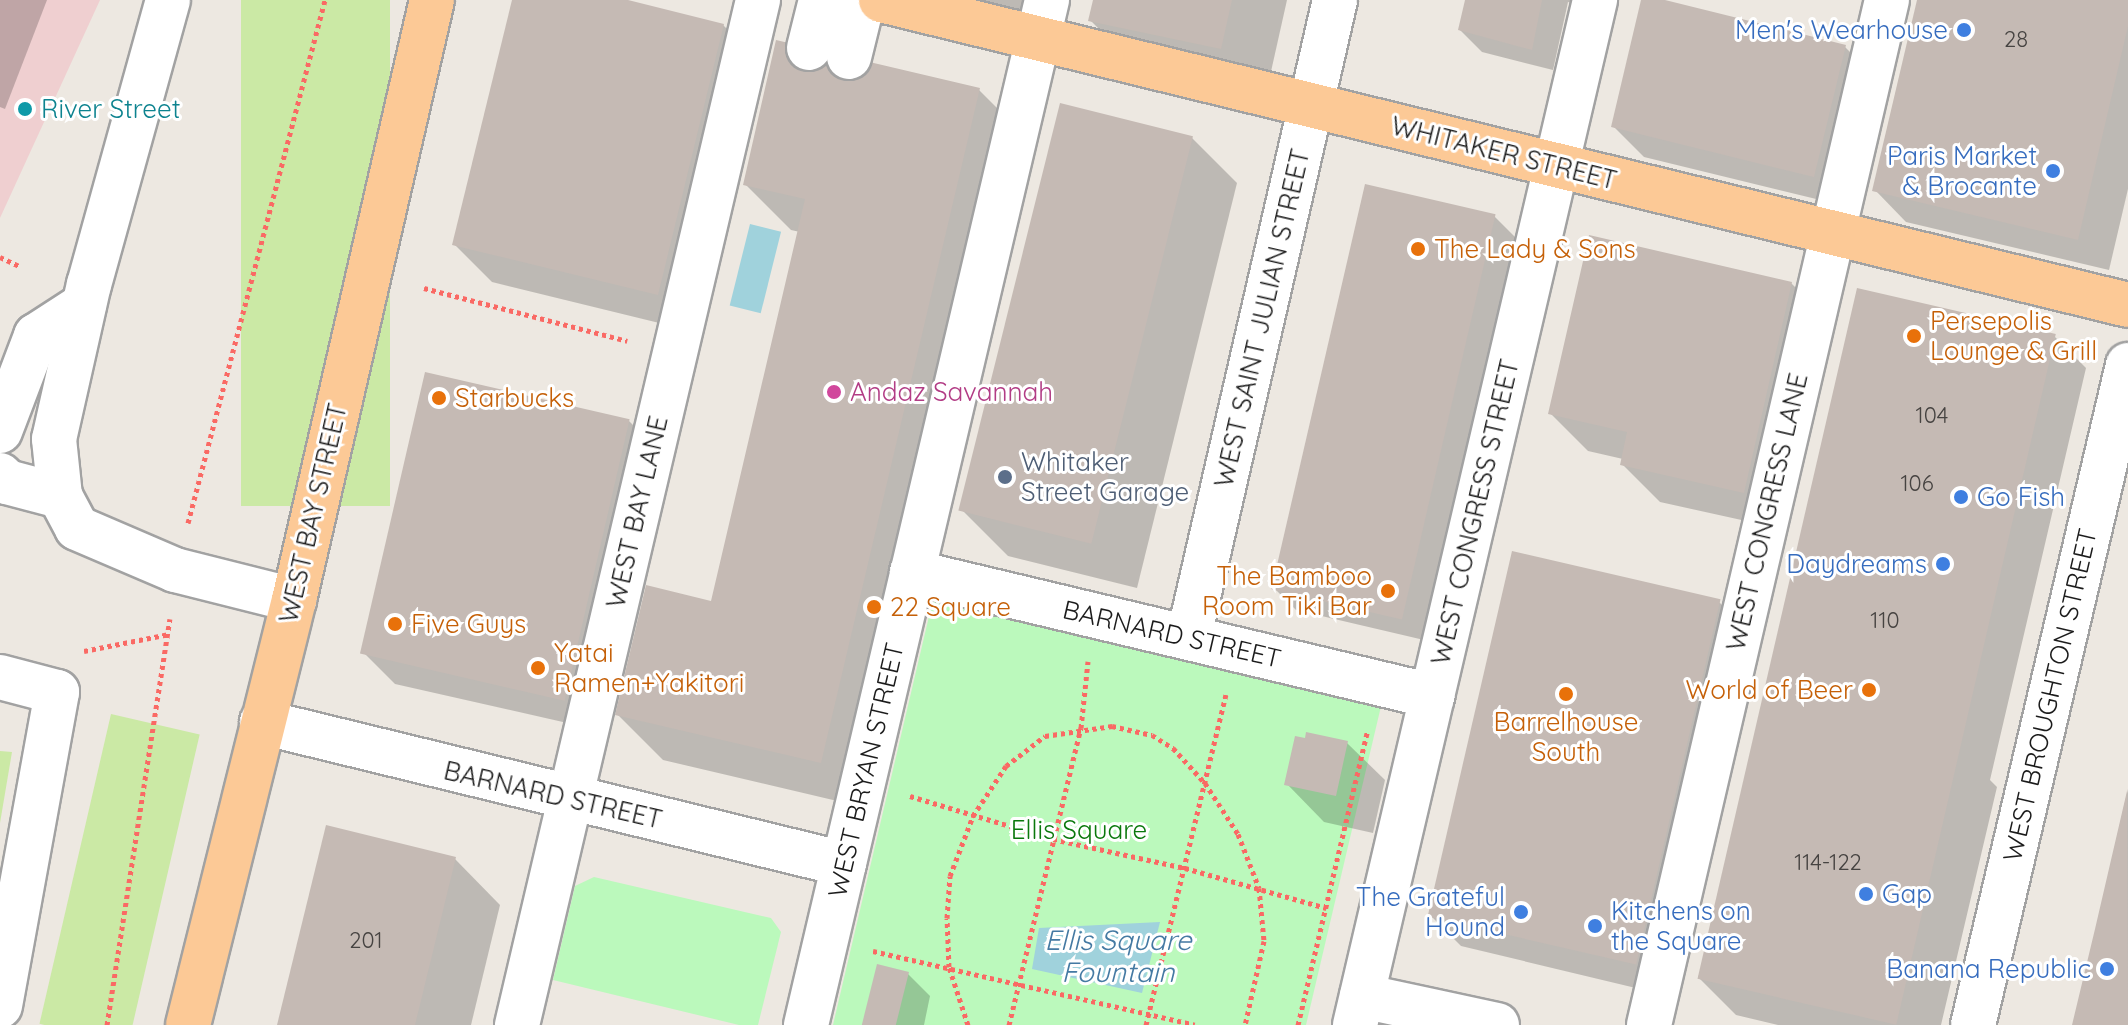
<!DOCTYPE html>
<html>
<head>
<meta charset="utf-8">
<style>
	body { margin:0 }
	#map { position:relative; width:2128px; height:1025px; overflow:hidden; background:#ede8e1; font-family:Quicksand,sans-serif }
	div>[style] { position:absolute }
	.commercial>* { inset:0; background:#efcfd0 }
	.grass>* { inset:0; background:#cbe9a5; transform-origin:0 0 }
	.park>* { inset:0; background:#bbf9bc }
	.water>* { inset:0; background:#a0d2dc; transform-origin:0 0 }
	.shadow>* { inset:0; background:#0003 }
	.building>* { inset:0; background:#c5bab4; transform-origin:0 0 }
	.path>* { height:5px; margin-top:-2.5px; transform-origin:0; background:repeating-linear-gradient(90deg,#fa6964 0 4px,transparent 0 8px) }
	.roads { filter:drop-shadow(2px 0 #a2a2a2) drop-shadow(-2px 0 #a2a2a2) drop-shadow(0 2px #a2a2a2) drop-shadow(0 -2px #a2a2a2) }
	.minor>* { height:44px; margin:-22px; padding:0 22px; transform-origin:22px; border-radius:22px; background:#fff }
	.major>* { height:44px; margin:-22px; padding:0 22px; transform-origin:22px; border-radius:22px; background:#fcc996 }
	.dots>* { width:22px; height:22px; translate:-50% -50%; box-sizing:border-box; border:4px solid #fff; border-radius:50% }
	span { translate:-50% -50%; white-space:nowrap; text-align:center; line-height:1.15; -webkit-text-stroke:6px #fff; paint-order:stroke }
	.number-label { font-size:22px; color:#464341 }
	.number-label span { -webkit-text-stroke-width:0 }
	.shop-label { font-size:26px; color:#366cbe }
	.right { translate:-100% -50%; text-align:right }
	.left { translate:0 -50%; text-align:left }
	.culture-label { font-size:26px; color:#0d838f }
	.street-label { font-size:26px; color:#1b1b1b }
	.food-label { font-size:26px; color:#c56008 }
	.hotel-label { font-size:26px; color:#b23c85 }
	.service-label { font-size:26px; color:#4e5e75 }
	.park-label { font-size:26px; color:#0a780c }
	.water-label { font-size:28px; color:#457aa3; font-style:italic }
</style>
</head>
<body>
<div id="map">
	<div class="commercial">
		<i style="clip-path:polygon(0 0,100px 0,0 218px)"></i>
	</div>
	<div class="grass">
		<i style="left:241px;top:0;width:149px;height:506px"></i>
		<i style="left:111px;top:714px;width:91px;height:318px;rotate:13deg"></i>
		<i style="clip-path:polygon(0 751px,12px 752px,0 823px)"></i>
	</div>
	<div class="park">
		<i style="clip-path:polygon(934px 595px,1382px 702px,1306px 1025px,833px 1025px)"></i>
		<i style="clip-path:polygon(594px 877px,771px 918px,781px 932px,758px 1025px,739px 1025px,553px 980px,575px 886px)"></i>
	</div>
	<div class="water">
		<i style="left:750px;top:224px;width:32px;height:84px;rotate:14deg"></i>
		<i style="clip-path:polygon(1160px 922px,1142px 993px,1032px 969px,1039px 928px)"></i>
	</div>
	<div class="shadow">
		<i style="clip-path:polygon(0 0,47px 0,5px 109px,0 107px)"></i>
		<i style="clip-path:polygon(514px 0,619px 0,723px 25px,761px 63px,696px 332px,492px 282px,455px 245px)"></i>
		<i style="clip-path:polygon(946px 0,1047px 0,1041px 23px)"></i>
		<i style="clip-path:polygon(1095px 0,1287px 0,1266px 94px,1136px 66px,1090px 20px)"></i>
		<i style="clip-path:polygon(1467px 0,1594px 0,1593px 8px,1568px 2px,1553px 70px,1482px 52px,1460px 30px)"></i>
		<i style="clip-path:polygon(1643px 0,1845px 47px,1876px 78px,1845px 206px,1644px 157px,1613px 126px)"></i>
		<i style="clip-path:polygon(1919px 0,2128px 0,2128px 189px,2109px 270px,1906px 222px,1875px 190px)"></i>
		<i style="clip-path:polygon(979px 90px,1025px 136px,867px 808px,663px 760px,617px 714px,713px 603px,800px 232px,791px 230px,745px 184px)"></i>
		<i style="clip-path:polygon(1192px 138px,1237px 183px,1137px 588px,1008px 556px,962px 510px)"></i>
		<i style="clip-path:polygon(1494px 216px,1525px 247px,1424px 640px,1296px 610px,1274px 588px)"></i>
		<i style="clip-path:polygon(1791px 283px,1829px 321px,1782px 529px,1660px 502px,1622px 464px,1623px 459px,1588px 451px,1550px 413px)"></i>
		<i style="clip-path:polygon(2055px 337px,2086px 368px,1990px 780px,1997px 787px,1941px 1025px,1778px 1025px,1736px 1015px,1698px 977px)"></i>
		<i style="clip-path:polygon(629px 421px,660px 452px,598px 730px,395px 684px,364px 653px)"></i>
		<i style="clip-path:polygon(1719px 602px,1750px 633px,1665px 995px,1461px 946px,1430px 915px)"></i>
		<i style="clip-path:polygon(1347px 743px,1385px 780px,1373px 833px,1324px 822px,1287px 784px)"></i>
		<i style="clip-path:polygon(2128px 789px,2128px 1025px,2074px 1025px)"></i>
		<i style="clip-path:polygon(455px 859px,500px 905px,471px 1025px,279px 1025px)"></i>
		<i style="clip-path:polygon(908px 974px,930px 996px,924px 1025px,865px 1025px)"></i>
	</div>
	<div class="building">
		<i style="clip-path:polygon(512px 0,628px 0,724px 24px,658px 295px,452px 245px)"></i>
		<i style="clip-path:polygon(1093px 0,1232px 0,1221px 49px,1088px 21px)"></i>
		<i style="clip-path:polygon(1465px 0,1542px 0,1532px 50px,1458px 30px)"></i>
		<i style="clip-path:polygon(1641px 0,1665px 0,1846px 45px,1814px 177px,1611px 127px)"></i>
		<i style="clip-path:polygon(1917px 0,2128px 0,2128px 26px,2078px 240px,1872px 191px)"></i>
		<i style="clip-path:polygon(776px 40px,980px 88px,821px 763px,615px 715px,646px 585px,711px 601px,805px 199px,743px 185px)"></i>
		<i style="left:1060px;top:103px;width:137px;height:420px;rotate:14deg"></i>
		<i style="left:1365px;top:184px;width:134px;height:416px;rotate:13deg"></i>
		<i style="clip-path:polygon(1589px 235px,1792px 282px,1744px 493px,1620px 465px,1627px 432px,1548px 414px)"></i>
		<i style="left:1857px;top:288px;width:204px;height:709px;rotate:13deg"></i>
		<i style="left:425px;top:372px;width:210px;height:289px;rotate:13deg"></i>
		<i style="left:1512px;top:551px;width:214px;height:375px;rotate:13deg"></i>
		<i style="clip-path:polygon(1306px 732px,1348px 741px,1336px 796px,1284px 785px,1295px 736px,1305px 738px)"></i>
		<i style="clip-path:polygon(2127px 791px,2128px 1025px,2072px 1025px,2095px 929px)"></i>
		<i style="clip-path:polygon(326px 825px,456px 857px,415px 1025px,277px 1025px)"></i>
		<i style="left:877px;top:964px;width:33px;height:63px;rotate:14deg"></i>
	</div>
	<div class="path">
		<i style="left:0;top:257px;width:23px;rotate:25deg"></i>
		<i style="left:424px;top:288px;width:210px;rotate:14.6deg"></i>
		<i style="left:188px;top:523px;width:541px;rotate:-75.32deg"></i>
		<i style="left:84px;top:651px;width:87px;rotate:-11.3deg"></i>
		<i style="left:910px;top:796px;width:149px;rotate:16.7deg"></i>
		<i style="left:1053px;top:839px;width:135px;rotate:12.4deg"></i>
		<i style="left:1185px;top:868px;width:147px;rotate:15.8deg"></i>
		<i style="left:873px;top:951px;width:330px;rotate:12.9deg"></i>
		<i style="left:107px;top:1025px;width:411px;rotate:-81.2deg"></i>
		<i style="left:968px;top:1025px;width:61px;rotate:-108.1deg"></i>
		<i style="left:949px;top:967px;width:49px;rotate:-92.3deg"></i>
		<i style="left:947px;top:918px;width:42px;rotate:-85.9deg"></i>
		<i style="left:950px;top:876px;width:64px;rotate:-69deg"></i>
		<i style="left:973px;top:816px;width:60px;rotate:-56.6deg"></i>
		<i style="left:1006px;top:766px;width:49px;rotate:-37.6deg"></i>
		<i style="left:1045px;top:736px;width:68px;rotate:-8.5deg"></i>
		<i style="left:1112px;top:726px;width:41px;rotate:12.7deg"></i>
		<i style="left:1152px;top:735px;width:25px;rotate:32deg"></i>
		<i style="left:1173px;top:748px;width:47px;rotate:47.6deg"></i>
		<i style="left:1205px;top:783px;width:61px;rotate:57.1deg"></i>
		<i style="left:1238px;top:834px;width:58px;rotate:68.7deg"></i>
		<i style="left:1259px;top:888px;width:53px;rotate:84.6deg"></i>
		<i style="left:1264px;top:941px;width:86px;rotate:102.7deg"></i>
		<i style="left:1009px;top:1025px;width:306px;rotate:-76.4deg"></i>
		<i style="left:1081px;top:728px;width:67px;rotate:-84deg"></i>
		<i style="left:1146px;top:1025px;width:340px;rotate:-76.4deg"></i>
		<i style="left:1298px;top:1025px;width:303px;rotate:-76.7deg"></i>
	</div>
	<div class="roads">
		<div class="minor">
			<i style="left:168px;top:0;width:295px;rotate:105.5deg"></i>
			<i style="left:89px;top:284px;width:159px;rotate:102.7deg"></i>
			<i style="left:54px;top:439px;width:57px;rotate:84deg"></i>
			<i style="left:60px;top:496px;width:36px;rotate:62deg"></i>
			<i style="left:77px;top:528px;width:107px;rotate:23.2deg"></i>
			<i style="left:175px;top:570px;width:123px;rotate:14.1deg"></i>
			<i style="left:809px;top:48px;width:49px;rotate:-76deg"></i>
			<i style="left:849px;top:57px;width:59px;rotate:-76.2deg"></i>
			<i style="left:0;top:431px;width:102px;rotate:-69.2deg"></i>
			<i style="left:36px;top:336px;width:57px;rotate:-32.9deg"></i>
			<i style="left:0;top:475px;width:10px;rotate:45deg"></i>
			<i style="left:7px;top:482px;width:55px;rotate:14.8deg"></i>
			<i style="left:912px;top:572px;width:535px;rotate:13.41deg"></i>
			<i style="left:1189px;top:636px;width:653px;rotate:-77.07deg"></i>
			<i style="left:0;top:677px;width:59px;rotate:14.7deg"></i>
			<i style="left:57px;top:692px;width:319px;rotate:100.3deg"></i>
			<i style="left:262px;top:722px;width:599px;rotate:13.71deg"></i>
			<i style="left:1362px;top:996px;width:138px;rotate:12.1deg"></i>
			<i style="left:517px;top:1025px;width:1053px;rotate:-76.77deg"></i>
			<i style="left:806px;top:1025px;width:1053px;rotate:-76.77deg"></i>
			<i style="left:1355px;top:1025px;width:1053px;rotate:-76.82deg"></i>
			<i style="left:1649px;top:1025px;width:1052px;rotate:-76.93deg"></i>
			<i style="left:1973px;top:1025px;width:678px;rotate:-76.78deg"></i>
		</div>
		<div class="major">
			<i style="left:881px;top:0;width:1284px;rotate:13.74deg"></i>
			<i style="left:188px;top:1025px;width:438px;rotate:-76deg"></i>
			<i style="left:294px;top:600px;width:616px;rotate:-77.05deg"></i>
		</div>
	</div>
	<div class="dots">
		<i style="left:1964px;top:30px;background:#3f7fe0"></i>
		<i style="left:25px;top:109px;background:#0f9aa8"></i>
		<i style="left:2053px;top:171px;background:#3f7fe0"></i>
		<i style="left:1418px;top:249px;background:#e8710a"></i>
		<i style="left:1914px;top:336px;background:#e8710a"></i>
		<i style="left:834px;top:392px;background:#d1479c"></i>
		<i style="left:439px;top:398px;background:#e8710a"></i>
		<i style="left:1005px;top:477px;background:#5c6f8a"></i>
		<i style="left:1961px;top:497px;background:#3f7fe0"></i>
		<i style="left:1943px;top:564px;background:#3f7fe0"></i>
		<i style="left:1388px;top:591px;background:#e8710a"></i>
		<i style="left:874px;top:607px;background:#e8710a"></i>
		<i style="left:395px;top:624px;background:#e8710a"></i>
		<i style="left:538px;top:668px;background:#e8710a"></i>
		<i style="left:1869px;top:690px;background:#e8710a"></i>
		<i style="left:1566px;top:694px;background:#e8710a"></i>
		<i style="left:1866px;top:894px;background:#3f7fe0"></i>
		<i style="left:1521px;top:912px;background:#3f7fe0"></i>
		<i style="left:1595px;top:926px;background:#3f7fe0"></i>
		<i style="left:2107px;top:969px;background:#3f7fe0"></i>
	</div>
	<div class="number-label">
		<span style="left:2016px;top:40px">28</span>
		<span style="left:1932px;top:416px">104</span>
		<span style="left:1917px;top:484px">106</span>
		<span style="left:1885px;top:621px">110</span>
		<span style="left:1828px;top:863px">114-122</span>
		<span style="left:366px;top:941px">201</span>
	</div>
	<div class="shop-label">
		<span class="right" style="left:1948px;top:30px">Men's Wearhouse</span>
		<span class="right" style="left:2037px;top:171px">Paris Market<br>&amp; Brocante</span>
		<span class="left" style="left:1977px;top:497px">Go Fish</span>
		<span class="right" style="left:1927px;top:564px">Daydreams</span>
		<span class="left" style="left:1882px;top:894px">Gap</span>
		<span class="right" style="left:1505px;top:912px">The Grateful<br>Hound</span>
		<span class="left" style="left:1611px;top:926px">Kitchens on<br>the Square</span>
		<span class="right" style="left:2091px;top:969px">Banana Republic</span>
	</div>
	<div class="culture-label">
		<span class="left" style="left:41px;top:109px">River Street</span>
	</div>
	<div class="street-label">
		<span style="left:1504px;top:153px;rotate:14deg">WHITAKER STREET</span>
		<span style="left:1262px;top:318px;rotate:-77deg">WEST SAINT JULIAN STREET</span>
		<span style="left:637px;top:512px;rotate:-77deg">WEST BAY LANE</span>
		<span style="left:1475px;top:512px;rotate:-77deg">WEST CONGRESS STREET</span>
		<span style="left:1767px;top:512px;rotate:-77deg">WEST CONGRESS LANE</span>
		<span style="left:313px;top:513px;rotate:-77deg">WEST BAY STREET</span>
		<span style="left:1172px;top:634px;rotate:13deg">BARNARD STREET</span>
		<span style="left:2050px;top:695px;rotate:-77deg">WEST BROUGHTON STREET</span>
		<span style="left:866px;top:770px;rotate:-77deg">WEST BRYAN STREET</span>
		<span style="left:553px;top:795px;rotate:13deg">BARNARD STREET</span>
	</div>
	<div class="food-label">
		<span class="left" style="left:1434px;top:249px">The Lady &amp; Sons</span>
		<span class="left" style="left:1930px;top:336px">Persepolis<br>Lounge &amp; Grill</span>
		<span class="left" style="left:455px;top:398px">Starbucks</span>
		<span class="right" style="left:1372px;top:591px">The Bamboo<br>Room Tiki Bar</span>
		<span class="left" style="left:890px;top:607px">22 Square</span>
		<span class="left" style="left:411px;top:624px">Five Guys</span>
		<span class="left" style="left:554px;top:668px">Yatai<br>Ramen+Yakitori</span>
		<span class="right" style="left:1853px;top:690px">World of Beer</span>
		<span style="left:1566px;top:737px">Barrelhouse<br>South</span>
	</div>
	<div class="hotel-label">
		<span class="left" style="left:850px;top:392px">Andaz Savannah</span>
	</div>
	<div class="service-label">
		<span class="left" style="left:1021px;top:477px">Whitaker<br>Street Garage</span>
	</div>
	<div class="park-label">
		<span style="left:1079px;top:830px">Ellis Square</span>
	</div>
	<div class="water-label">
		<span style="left:1118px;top:956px">Ellis Square<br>Fountain</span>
	</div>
</div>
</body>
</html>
